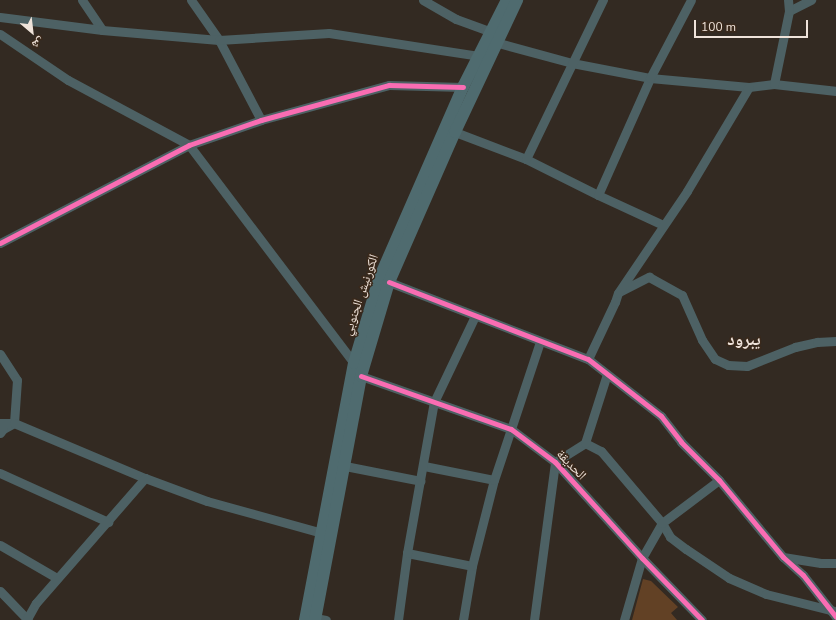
<!DOCTYPE html>
<html>
<head>
<meta charset="utf-8">
<style>
	body { margin:0 }
	#map { position:relative; width:836px; height:620px; overflow:hidden; background:#332a22; font-family:"Nunito Sans","Noto Naskh Arabic",sans-serif }
	div>[style] { position:absolute }
	.green>* { inset:0; background:#624125 }
	.minor>* { height:9px; margin:-4.5px; padding:0 4.5px; transform-origin:4.5px; border-radius:4.5px; background:#4d6164 }
	.secondary>* { height:12px; margin:-6px; padding:0 6px; transform-origin:6px; border-radius:6px; background:#4f6b6f }
	.cycleway>* { height:5px; margin:-2.5px; padding:0 2.5px; transform-origin:2.5px; border-radius:2.5px; background:#f96db3 }
	span { translate:-50% -50%; white-space:nowrap; text-align:center; line-height:1.15; -webkit-text-stroke:3px #3a291b; paint-order:stroke }
	.street-label { font-size:13px; color:#efe3da }
	.district-label { font-size:17px; color:#efe3da; font-weight:700 }
	.north { position:absolute; left:12px; top:12px; width:40px; height:40px; -webkit-text-stroke:3px #3a291b; paint-order:stroke; rotate:152deg; font-size:11px; font-weight:700; line-height:16px; text-align:center; color:#efe3da }
	.north::after { content:''; display:block; margin:auto; width:14px; height:18px; background:#efe3da; clip-path:polygon(50% 0,100% 100%,50% 72%,0 100%) }
	.scale { position:absolute; left:694px; top:20px; width:114px; height:18px; box-sizing:border-box; border:2px solid #efe3da; border-top:0; padding-left:5px; font-size:12px; line-height:14px; white-space:nowrap; color:#efe3da; -webkit-text-stroke:3px #3a291b; paint-order:stroke }
</style>
</head>
<body>
<div id="map">
	<div class="green">
		<i style="clip-path:polygon(643px 579px,651px 581px,678px 607px,671px 613px,677px 620px,632px 620px)"></i>
	</div>
	<div class="minor">
		<i style="left:82px;top:0;width:36px;rotate:56deg"></i>
		<i style="left:191px;top:0;width:49px;rotate:55deg"></i>
		<i style="left:219px;top:40px;width:90px;rotate:62.3deg"></i>
		<i style="left:423px;top:0;width:38px;rotate:30deg"></i>
		<i style="left:456px;top:19px;width:38px;rotate:20deg"></i>
		<i style="left:789px;top:11px;width:25px;rotate:-27deg"></i>
		<i style="left:0;top:17px;width:103px;rotate:7.3deg"></i>
		<i style="left:102px;top:30px;width:117px;rotate:4.9deg"></i>
		<i style="left:219px;top:40px;width:110px;rotate:-3.6deg"></i>
		<i style="left:329px;top:33px;width:153px;rotate:8.7deg"></i>
		<i style="left:0;top:34px;width:82px;rotate:34.1deg"></i>
		<i style="left:68px;top:80px;width:137px;rotate:28.2deg"></i>
		<i style="left:189px;top:145px;width:273px;rotate:52.9deg"></i>
		<i style="left:491px;top:41px;width:84px;rotate:15.2deg"></i>
		<i style="left:572px;top:63px;width:79px;rotate:10.9deg"></i>
		<i style="left:650px;top:78px;width:99px;rotate:5.2deg"></i>
		<i style="left:749px;top:87px;width:25px;rotate:-7deg"></i>
		<i style="left:774px;top:84px;width:62px;rotate:6.4deg"></i>
		<i style="left:774px;top:84px;width:75px;rotate:-78.4deg"></i>
		<i style="left:789px;top:11px;width:11px;rotate:-95deg"></i>
		<i style="left:455px;top:132px;width:76px;rotate:20.8deg"></i>
		<i style="left:526px;top:159px;width:80px;rotate:26.6deg"></i>
		<i style="left:598px;top:195px;width:72px;rotate:24.8deg"></i>
		<i style="left:526px;top:159px;width:177px;rotate:-64.2deg"></i>
		<i style="left:598px;top:195px;width:128px;rotate:-66deg"></i>
		<i style="left:650px;top:78px;width:88px;rotate:-62.3deg"></i>
		<i style="left:0;top:243px;width:213px;rotate:-27.4deg"></i>
		<i style="left:189px;top:145px;width:76px;rotate:-19.1deg"></i>
		<i style="left:261px;top:120px;width:133px;rotate:-15.3deg"></i>
		<i style="left:389px;top:85px;width:74px;rotate:1.5deg"></i>
		<i style="left:389px;top:282px;width:213px;rotate:21.2deg"></i>
		<i style="left:588px;top:359px;width:93px;rotate:38deg"></i>
		<i style="left:661px;top:416px;width:33px;rotate:52deg"></i>
		<i style="left:681px;top:442px;width:54px;rotate:45deg"></i>
		<i style="left:719px;top:480px;width:100px;rotate:50.3deg"></i>
		<i style="left:783px;top:557px;width:27px;rotate:42deg"></i>
		<i style="left:803px;top:575px;width:53px;rotate:51.8deg"></i>
		<i style="left:619px;top:292px;width:34px;rotate:-27deg"></i>
		<i style="left:649px;top:277px;width:38px;rotate:29deg"></i>
		<i style="left:682px;top:295px;width:49px;rotate:66deg"></i>
		<i style="left:702px;top:340px;width:23px;rotate:56deg"></i>
		<i style="left:715px;top:359px;width:14px;rotate:25deg"></i>
		<i style="left:728px;top:365px;width:19px;rotate:3deg"></i>
		<i style="left:747px;top:366px;width:52px;rotate:-21.6deg"></i>
		<i style="left:795px;top:347px;width:23px;rotate:-13deg"></i>
		<i style="left:817px;top:342px;width:19px;rotate:-3deg"></i>
		<i style="left:0;top:354px;width:31px;rotate:57deg"></i>
		<i style="left:17px;top:380px;width:43px;rotate:94deg"></i>
		<i style="left:14px;top:423px;width:13px;rotate:151deg"></i>
		<i style="left:3px;top:429px;width:5px;rotate:127deg"></i>
		<i style="left:588px;top:359px;width:63px;rotate:-64.7deg"></i>
		<i style="left:615px;top:302px;width:9px;rotate:-72deg"></i>
		<i style="left:618px;top:293px;width:123px;rotate:-55.9deg"></i>
		<i style="left:687px;top:191px;width:121px;rotate:-59.2deg"></i>
		<i style="left:361px;top:376px;width:159px;rotate:19.5deg"></i>
		<i style="left:511px;top:429px;width:55px;rotate:36.9deg"></i>
		<i style="left:555px;top:462px;width:130px;rotate:47.8deg"></i>
		<i style="left:642px;top:558px;width:86px;rotate:45.9deg"></i>
		<i style="left:0;top:423px;width:14px"></i>
		<i style="left:14px;top:423px;width:142px;rotate:22.8deg"></i>
		<i style="left:145px;top:478px;width:66px;rotate:20.4deg"></i>
		<i style="left:207px;top:501px;width:119px;rotate:15.5deg"></i>
		<i style="left:585px;top:443px;width:18px;rotate:27deg"></i>
		<i style="left:601px;top:451px;width:94px;rotate:49.7deg"></i>
		<i style="left:662px;top:523px;width:16px;rotate:60deg"></i>
		<i style="left:670px;top:537px;width:20px;rotate:37deg"></i>
		<i style="left:686px;top:549px;width:52px;rotate:34deg"></i>
		<i style="left:729px;top:578px;width:40px;rotate:23.4deg"></i>
		<i style="left:766px;top:594px;width:70px;rotate:14deg"></i>
		<i style="left:345px;top:466px;width:77px;rotate:11.2deg"></i>
		<i style="left:424px;top:466px;width:71px;rotate:11.3deg"></i>
		<i style="left:0;top:473px;width:119px;rotate:24.4deg"></i>
		<i style="left:0;top:545px;width:66px;rotate:30.1deg"></i>
		<i style="left:407px;top:553px;width:66px;rotate:11.3deg"></i>
		<i style="left:783px;top:557px;width:38px;rotate:9deg"></i>
		<i style="left:821px;top:563px;width:15px"></i>
		<i style="left:0;top:591px;width:40px;rotate:46deg"></i>
		<i style="left:315px;top:618px;width:11px;rotate:10deg"></i>
		<i style="left:27px;top:619px;width:18px;rotate:-61deg"></i>
		<i style="left:36px;top:603px;width:166px;rotate:-48.9deg"></i>
		<i style="left:398px;top:620px;width:68px;rotate:-82.3deg"></i>
		<i style="left:407px;top:553px;width:153px;rotate:-79.9deg"></i>
		<i style="left:434px;top:402px;width:95px;rotate:-64.5deg"></i>
		<i style="left:463px;top:620px;width:55px;rotate:-80.5deg"></i>
		<i style="left:472px;top:566px;width:89px;rotate:-75.7deg"></i>
		<i style="left:494px;top:480px;width:145px;rotate:-71.6deg"></i>
		<i style="left:534px;top:620px;width:159px;rotate:-82.4deg"></i>
		<i style="left:555px;top:462px;width:36px;rotate:-32deg"></i>
		<i style="left:585px;top:443px;width:72px;rotate:-72.3deg"></i>
		<i style="left:624px;top:620px;width:65px;rotate:-73.8deg"></i>
		<i style="left:642px;top:558px;width:40px;rotate:-60.3deg"></i>
		<i style="left:662px;top:523px;width:71px;rotate:-37deg"></i>
	</div>
	<div class="secondary">
		<i style="left:305px;top:620px;width:262px;rotate:-79.2deg"></i>
		<i style="left:354px;top:363px;width:88px;rotate:-73.4deg"></i>
		<i style="left:379px;top:279px;width:210px;rotate:-66.4deg"></i>
		<i style="left:463px;top:87px;width:97px;rotate:-63.2deg"></i>
		<i style="left:315px;top:620px;width:248px;rotate:-79.3deg"></i>
		<i style="left:361px;top:376px;width:98px;rotate:-73.4deg"></i>
		<i style="left:389px;top:282px;width:164px;rotate:-66.3deg"></i>
		<i style="left:455px;top:132px;width:146px;rotate:-64.8deg"></i>
	</div>
	<div class="cycleway">
		<i style="left:0;top:243px;width:213px;rotate:-27.4deg"></i>
		<i style="left:189px;top:145px;width:76px;rotate:-19.1deg"></i>
		<i style="left:261px;top:120px;width:133px;rotate:-15.3deg"></i>
		<i style="left:389px;top:85px;width:74px;rotate:1.5deg"></i>
		<i style="left:389px;top:282px;width:213px;rotate:21.2deg"></i>
		<i style="left:588px;top:359px;width:93px;rotate:38deg"></i>
		<i style="left:661px;top:416px;width:33px;rotate:52deg"></i>
		<i style="left:681px;top:442px;width:54px;rotate:45deg"></i>
		<i style="left:719px;top:480px;width:100px;rotate:50.3deg"></i>
		<i style="left:783px;top:557px;width:27px;rotate:42deg"></i>
		<i style="left:803px;top:575px;width:53px;rotate:51.8deg"></i>
		<i style="left:361px;top:376px;width:159px;rotate:19.5deg"></i>
		<i style="left:511px;top:429px;width:55px;rotate:36.9deg"></i>
		<i style="left:555px;top:462px;width:130px;rotate:47.8deg"></i>
		<i style="left:642px;top:558px;width:86px;rotate:45.9deg"></i>
	</div>
	<div class="street-label">
		<span style="left:361px;top:295px;rotate:-71deg">الكورنيش الجنوبي</span>
		<span style="left:571px;top:465px;rotate:46deg">الحديقة</span>
	</div>
	<div class="district-label">
		<span style="left:744px;top:340px">يبرود</span>
	</div>
	<div class="north">ش</div>
	<div class="scale">100 m</div>
</div>
</body>
</html>
